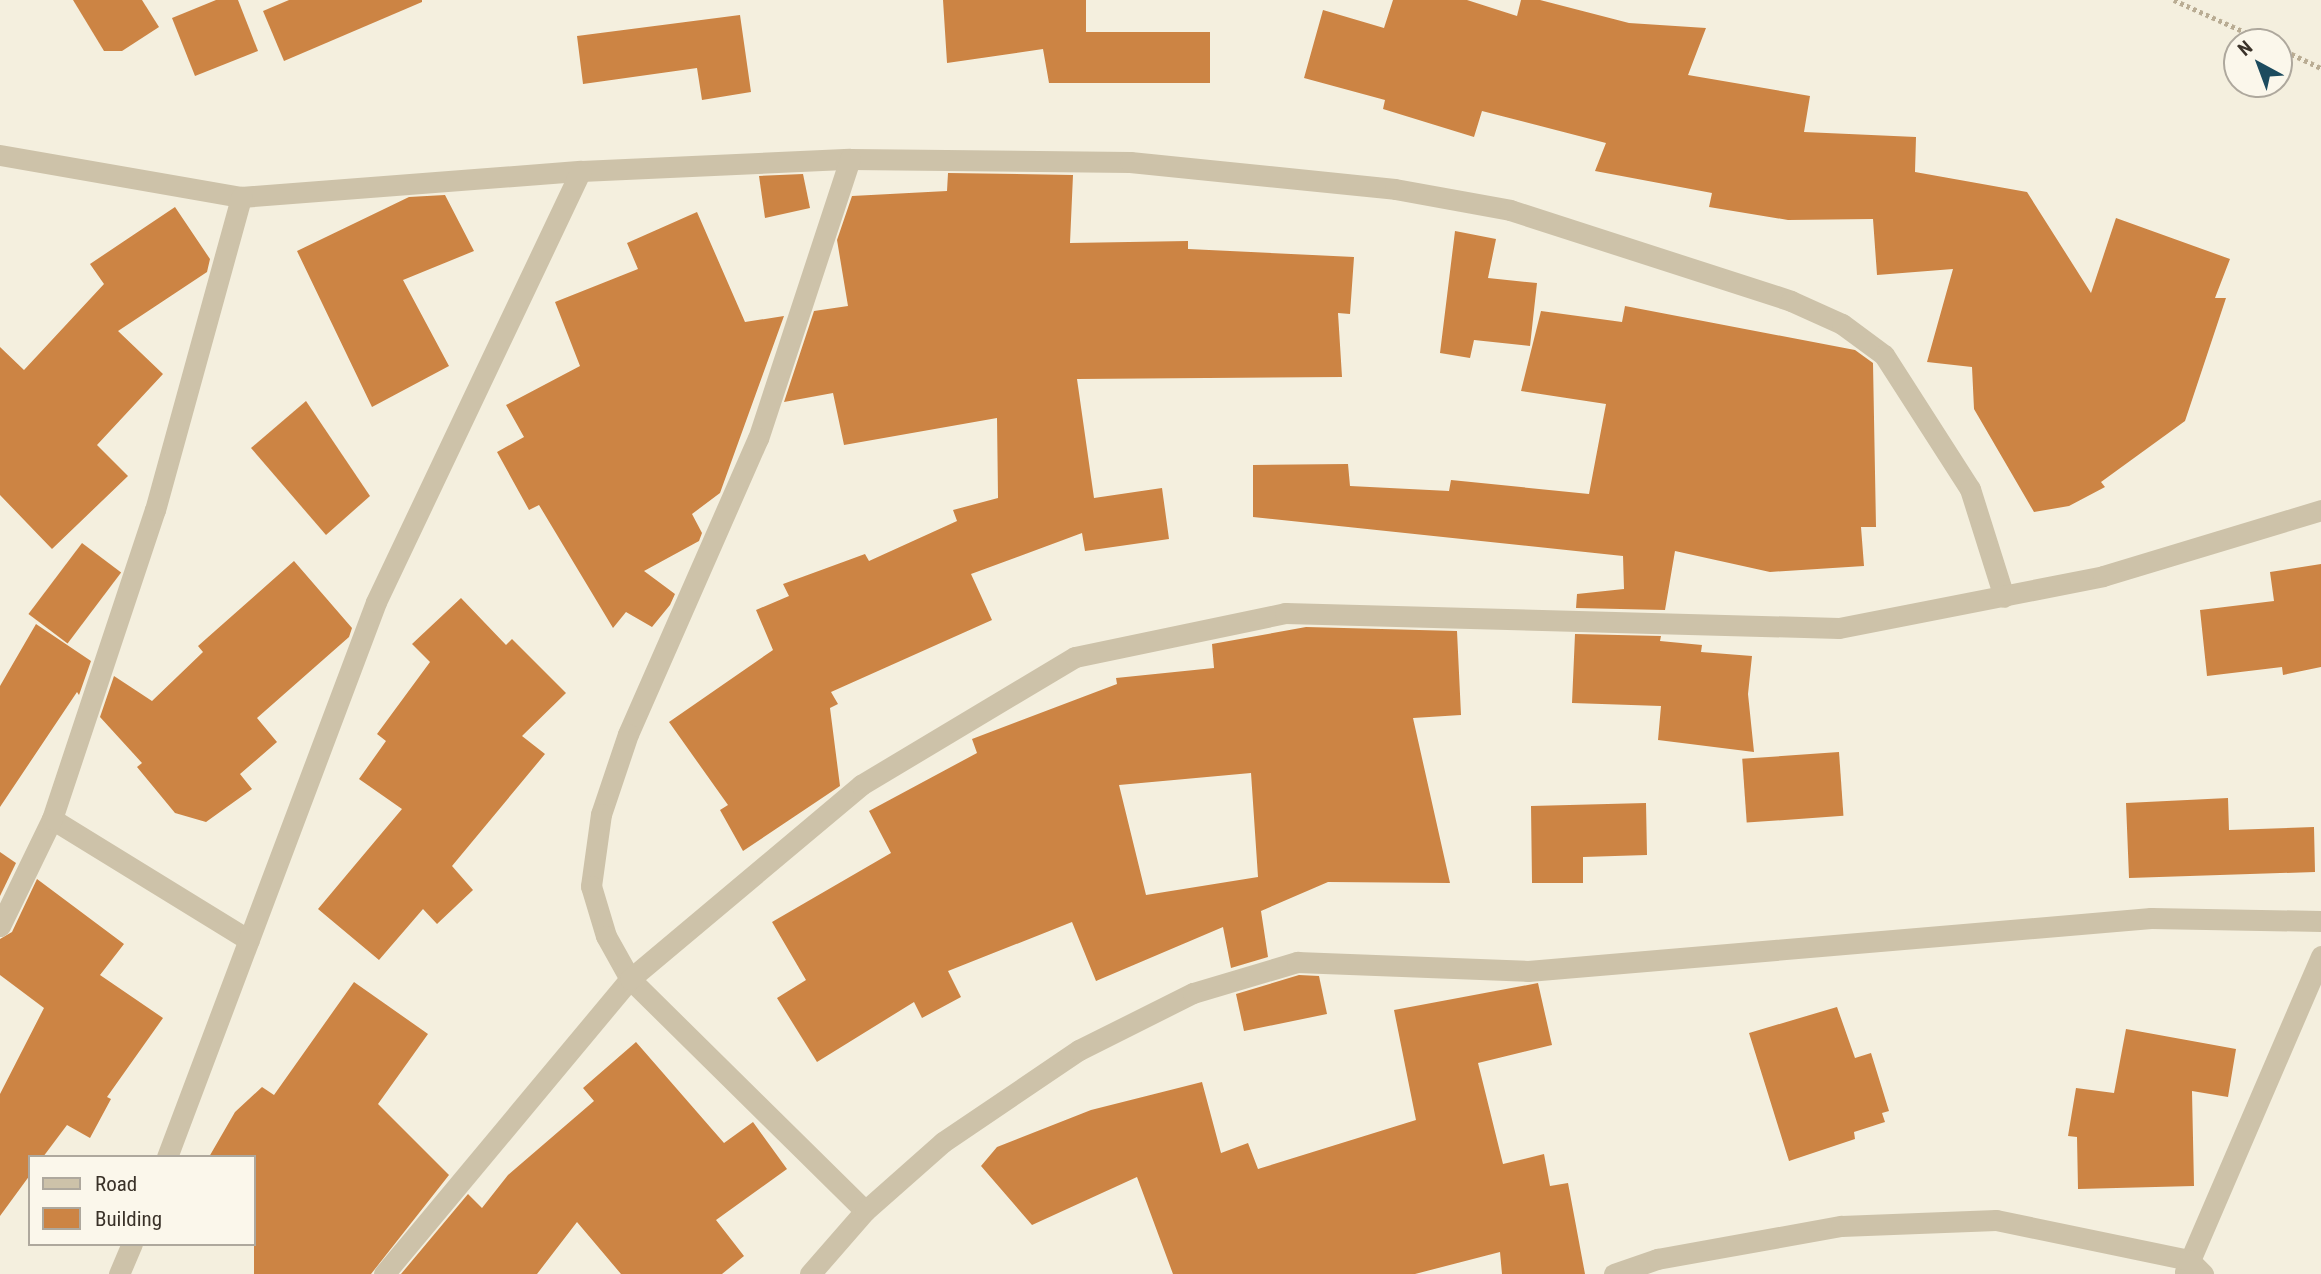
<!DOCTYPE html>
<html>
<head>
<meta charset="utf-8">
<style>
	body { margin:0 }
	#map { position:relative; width:2321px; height:1274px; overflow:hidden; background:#f4efde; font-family:"Roboto Condensed",sans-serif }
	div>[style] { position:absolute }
	.building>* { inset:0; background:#cc8444; transform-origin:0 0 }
	.path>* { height:4.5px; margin-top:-2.25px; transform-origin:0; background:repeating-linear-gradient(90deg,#b9ac93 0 3.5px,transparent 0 7px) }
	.street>* { height:21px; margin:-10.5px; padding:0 10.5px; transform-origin:10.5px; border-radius:10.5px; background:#cdc2a9 }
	span { translate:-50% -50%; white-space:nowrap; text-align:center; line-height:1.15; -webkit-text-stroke:7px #fbf7eb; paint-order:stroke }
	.legend { position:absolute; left:28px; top:1155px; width:228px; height:91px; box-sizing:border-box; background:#fbf7eb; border:2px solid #aea89d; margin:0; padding:9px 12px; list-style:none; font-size:21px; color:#3a3229 }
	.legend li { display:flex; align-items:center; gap:14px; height:35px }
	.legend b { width:35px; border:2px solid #aea89d }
	.north { position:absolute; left:2223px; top:28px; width:70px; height:70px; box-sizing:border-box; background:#fbf7eb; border:2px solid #aea89d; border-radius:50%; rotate:319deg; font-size:19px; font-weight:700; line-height:28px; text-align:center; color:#3a3229 }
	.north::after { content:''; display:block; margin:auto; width:24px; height:32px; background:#1c4b5e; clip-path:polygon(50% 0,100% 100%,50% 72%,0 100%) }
</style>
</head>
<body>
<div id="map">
	<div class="building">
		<i style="clip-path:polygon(73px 0,142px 0,159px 27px,122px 51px,104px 51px)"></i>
		<i style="clip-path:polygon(216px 0,238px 0,258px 51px,195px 76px,172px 18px)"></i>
		<i style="clip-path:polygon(289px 0,422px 0,422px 2px,284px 61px,263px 11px)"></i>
		<i style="clip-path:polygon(943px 0,1086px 0,1086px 32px,1210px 32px,1210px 83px,1049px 83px,1043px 49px,947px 63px)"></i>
		<i style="clip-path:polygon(1393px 0,1467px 0,1517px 16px,1521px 0,1540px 0,1629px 23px,1706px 28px,1688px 75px,1810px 96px,1804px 132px,1916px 137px,1915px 172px,2027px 192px,2091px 293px,2116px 218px,2230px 259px,2215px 298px,2226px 298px,2185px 421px,2101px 482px,2105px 487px,2069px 506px,2034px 512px,1974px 409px,1972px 367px,1927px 362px,1953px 269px,1877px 275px,1873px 219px,1788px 220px,1709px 207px,1712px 193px,1595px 171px,1606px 143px,1482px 111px,1474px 137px,1383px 109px,1385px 100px,1304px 78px,1323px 10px,1384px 28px)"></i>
		<i style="clip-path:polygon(740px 15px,751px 92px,702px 100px,697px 68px,583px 84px,577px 36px)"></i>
		<i style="clip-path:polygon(948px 173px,1073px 175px,1070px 243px,1188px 241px,1188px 249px,1354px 257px,1350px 314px,1338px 313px,1342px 377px,1077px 379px,1094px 498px,1162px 488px,1169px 539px,1085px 551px,1082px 533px,971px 574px,992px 620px,831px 692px,838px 704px,830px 708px,840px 786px,743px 851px,720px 810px,728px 805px,669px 722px,773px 650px,756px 610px,789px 596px,783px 584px,865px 554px,869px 561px,957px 521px,953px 510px,998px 498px,997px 418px,844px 445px,833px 393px,784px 402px,814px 311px,848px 306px,837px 240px,852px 196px,947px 191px)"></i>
		<i style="clip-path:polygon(803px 174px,810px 208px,765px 218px,759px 176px)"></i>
		<i style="clip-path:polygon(445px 195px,474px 251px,403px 280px,449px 366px,372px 407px,297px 251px,409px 197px)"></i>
		<i style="clip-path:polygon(175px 207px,210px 259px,207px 272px,118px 331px,163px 374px,97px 445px,128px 476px,52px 549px,0 495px,0 347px,24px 370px,104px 284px,90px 264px)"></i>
		<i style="clip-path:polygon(697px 212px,745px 322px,784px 316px,720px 493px,692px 514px,702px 533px,699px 541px,644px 571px,675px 594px,670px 605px,652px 627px,626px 612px,613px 628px,539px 505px,529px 510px,497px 452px,524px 437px,506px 405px,580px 366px,555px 302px,638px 269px,627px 243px)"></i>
		<i style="clip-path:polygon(1455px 231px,1496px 239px,1488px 278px,1537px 283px,1530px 346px,1474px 340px,1470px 358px,1440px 353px)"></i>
		<i style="clip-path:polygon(1625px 306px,1855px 350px,1873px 363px,1876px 527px,1861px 527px,1864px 566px,1770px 572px,1675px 551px,1665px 610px,1576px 608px,1577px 594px,1624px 589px,1623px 556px,1253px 517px,1253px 465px,1348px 464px,1350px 486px,1449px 491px,1451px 480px,1589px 494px,1606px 404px,1521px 391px,1541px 311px,1622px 322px)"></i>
		<i style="clip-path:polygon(306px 401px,370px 496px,326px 535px,251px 448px)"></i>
		<i style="left:82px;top:543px;width:49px;height:89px;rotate:37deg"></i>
		<i style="clip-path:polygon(294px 561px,352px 628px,349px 637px,257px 718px,277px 742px,240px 774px,252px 789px,206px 822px,175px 813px,137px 767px,142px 763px,100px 717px,114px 676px,152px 701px,203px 652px,198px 646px)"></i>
		<i style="clip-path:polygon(2321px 564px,2321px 667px,2283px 675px,2282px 667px,2207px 676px,2200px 610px,2274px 601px,2270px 572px)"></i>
		<i style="clip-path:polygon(461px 598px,506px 645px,512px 639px,566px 693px,522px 736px,545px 754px,452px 866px,473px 890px,437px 924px,423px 909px,379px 960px,318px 909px,402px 809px,359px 779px,386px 741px,377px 734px,430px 662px,412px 644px)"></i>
		<i style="clip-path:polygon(36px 624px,91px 661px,79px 695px,77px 692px,0 807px,0 686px)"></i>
		<i style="clip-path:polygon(evenodd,1306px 627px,1457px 631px,1461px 715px,1413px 718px,1450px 883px,1328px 882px,1261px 911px,1268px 957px,1231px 968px,1223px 927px,1096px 981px,1072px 922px,948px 971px,961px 997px,922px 1018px,914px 1002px,817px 1062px,777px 998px,806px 980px,772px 922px,891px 853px,869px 811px,977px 753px,972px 739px,1117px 684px,1116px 678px,1214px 668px,1212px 644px,1306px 627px,1251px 773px,1258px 877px,1146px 895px,1119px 785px,1251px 773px)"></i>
		<i style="clip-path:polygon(1575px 634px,1661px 636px,1660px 641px,1702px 645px,1701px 652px,1752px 656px,1748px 694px,1754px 752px,1658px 740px,1661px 706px,1572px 703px)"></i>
		<i style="left:1839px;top:752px;width:64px;height:97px;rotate:86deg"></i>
		<i style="clip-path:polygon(2228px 798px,2229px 830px,2314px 827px,2315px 872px,2129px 878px,2126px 803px)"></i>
		<i style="clip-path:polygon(1646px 803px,1647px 855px,1583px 857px,1583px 883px,1532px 883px,1531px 806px)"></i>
		<i style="clip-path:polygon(0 852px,16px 863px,0 896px)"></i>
		<i style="clip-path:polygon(37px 879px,124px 944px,100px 975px,163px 1018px,107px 1097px,111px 1099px,90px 1138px,67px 1125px,43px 1157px,30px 1157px,30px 1175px,0 1216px,0 1094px,44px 1008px,0 975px,0 939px,12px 932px)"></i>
		<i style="clip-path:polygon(1299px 975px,1319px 976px,1327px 1014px,1244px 1031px,1236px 994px)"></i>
		<i style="clip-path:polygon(354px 982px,428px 1034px,378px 1104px,449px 1175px,371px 1274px,254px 1274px,254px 1157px,209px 1157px,235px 1112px,262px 1087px,274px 1095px)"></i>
		<i style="clip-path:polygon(1538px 983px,1552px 1045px,1478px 1063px,1503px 1164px,1544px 1154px,1550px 1186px,1568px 1183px,1585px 1274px,1502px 1274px,1500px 1252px,1415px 1274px,1173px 1274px,1137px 1177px,1032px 1225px,981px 1166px,997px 1147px,1091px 1110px,1202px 1082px,1221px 1153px,1248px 1143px,1258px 1169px,1416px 1120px,1394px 1010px)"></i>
		<i style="clip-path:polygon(1837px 1007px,1855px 1058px,1871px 1053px,1889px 1111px,1882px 1113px,1885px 1122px,1854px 1132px,1855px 1139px,1789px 1161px,1749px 1033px)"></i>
		<i style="clip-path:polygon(2126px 1029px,2236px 1049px,2228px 1097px,2192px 1091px,2194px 1186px,2078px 1189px,2077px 1137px,2068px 1136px,2076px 1088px,2114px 1093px)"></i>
		<i style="clip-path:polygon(636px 1042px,724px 1143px,753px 1122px,787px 1169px,716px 1220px,744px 1256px,722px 1274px,621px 1274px,577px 1222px,537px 1274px,401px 1274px,468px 1194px,482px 1208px,508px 1175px,594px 1101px,583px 1088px)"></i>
	</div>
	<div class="path">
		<i style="left:2174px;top:0;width:102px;rotate:24.3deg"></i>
		<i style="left:2279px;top:48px;width:47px;rotate:25.5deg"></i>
	</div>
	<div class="street">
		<i style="left:0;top:155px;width:245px;rotate:9.9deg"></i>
		<i style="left:241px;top:197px;width:341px;rotate:-4.4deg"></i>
		<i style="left:581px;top:171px;width:269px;rotate:-2.6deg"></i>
		<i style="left:850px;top:159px;width:280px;rotate:0.6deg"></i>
		<i style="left:1130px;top:162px;width:266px;rotate:5.8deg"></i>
		<i style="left:1395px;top:189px;width:117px;rotate:10.3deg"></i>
		<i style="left:1510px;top:210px;width:295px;rotate:17.9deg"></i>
		<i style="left:1791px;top:301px;width:56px;rotate:24.3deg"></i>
		<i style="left:1842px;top:324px;width:52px;rotate:36.4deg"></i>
		<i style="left:1884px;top:355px;width:159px;rotate:57.3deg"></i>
		<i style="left:1970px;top:489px;width:113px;rotate:72.5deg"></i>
		<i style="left:850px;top:159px;width:294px;rotate:108.2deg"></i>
		<i style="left:758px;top:438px;width:323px;rotate:113.7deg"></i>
		<i style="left:628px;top:734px;width:84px;rotate:108.6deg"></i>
		<i style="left:601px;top:814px;width:73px;rotate:97.9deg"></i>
		<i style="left:591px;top:886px;width:52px;rotate:73.3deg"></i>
		<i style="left:606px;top:936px;width:49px;rotate:60.8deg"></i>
		<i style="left:630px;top:979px;width:330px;rotate:44.6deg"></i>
		<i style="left:52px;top:819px;width:231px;rotate:31.6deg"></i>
		<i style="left:0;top:926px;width:119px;rotate:-64.1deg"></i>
		<i style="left:52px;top:819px;width:326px;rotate:-71.6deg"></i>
		<i style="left:155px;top:510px;width:325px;rotate:-74.6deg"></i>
		<i style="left:167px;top:1157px;width:593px;rotate:-69.36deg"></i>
		<i style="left:376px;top:602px;width:477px;rotate:-64.6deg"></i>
		<i style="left:2185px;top:1272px;width:344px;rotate:-66.7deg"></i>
		<i style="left:119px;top:1274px;width:33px;rotate:-67deg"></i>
		<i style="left:384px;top:1274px;width:384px;rotate:-50.2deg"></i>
		<i style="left:630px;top:979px;width:302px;rotate:-40deg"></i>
		<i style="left:861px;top:785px;width:249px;rotate:-30.9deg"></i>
		<i style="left:1075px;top:657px;width:215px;rotate:-11.8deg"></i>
		<i style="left:1285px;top:613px;width:554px;rotate:1.55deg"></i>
		<i style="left:1839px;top:628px;width:269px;rotate:-11.1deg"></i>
		<i style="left:2103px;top:576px;width:228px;rotate:-16.8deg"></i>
		<i style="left:810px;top:1274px;width:84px;rotate:-48.9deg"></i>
		<i style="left:865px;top:1211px;width:104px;rotate:-41.5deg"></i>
		<i style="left:943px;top:1142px;width:164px;rotate:-34.1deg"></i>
		<i style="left:1079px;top:1050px;width:127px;rotate:-26.6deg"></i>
		<i style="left:1193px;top:993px;width:109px;rotate:-16.6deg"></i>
		<i style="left:1297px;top:962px;width:231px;rotate:2.2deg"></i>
		<i style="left:1528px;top:971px;width:625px;rotate:-4.86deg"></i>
		<i style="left:2151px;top:918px;width:170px;rotate:1deg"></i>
		<i style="left:1614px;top:1274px;width:46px;rotate:-19.2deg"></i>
		<i style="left:1657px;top:1259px;width:187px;rotate:-10.2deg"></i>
		<i style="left:1841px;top:1226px;width:155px;rotate:-2.2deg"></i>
		<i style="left:1996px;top:1220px;width:197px;rotate:11.7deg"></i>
		<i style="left:2189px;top:1260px;width:20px;rotate:45deg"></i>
	</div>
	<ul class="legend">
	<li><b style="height:9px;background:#cdc2a9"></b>Road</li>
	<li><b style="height:19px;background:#cc8444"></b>Building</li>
	</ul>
	<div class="north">N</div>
</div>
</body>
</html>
